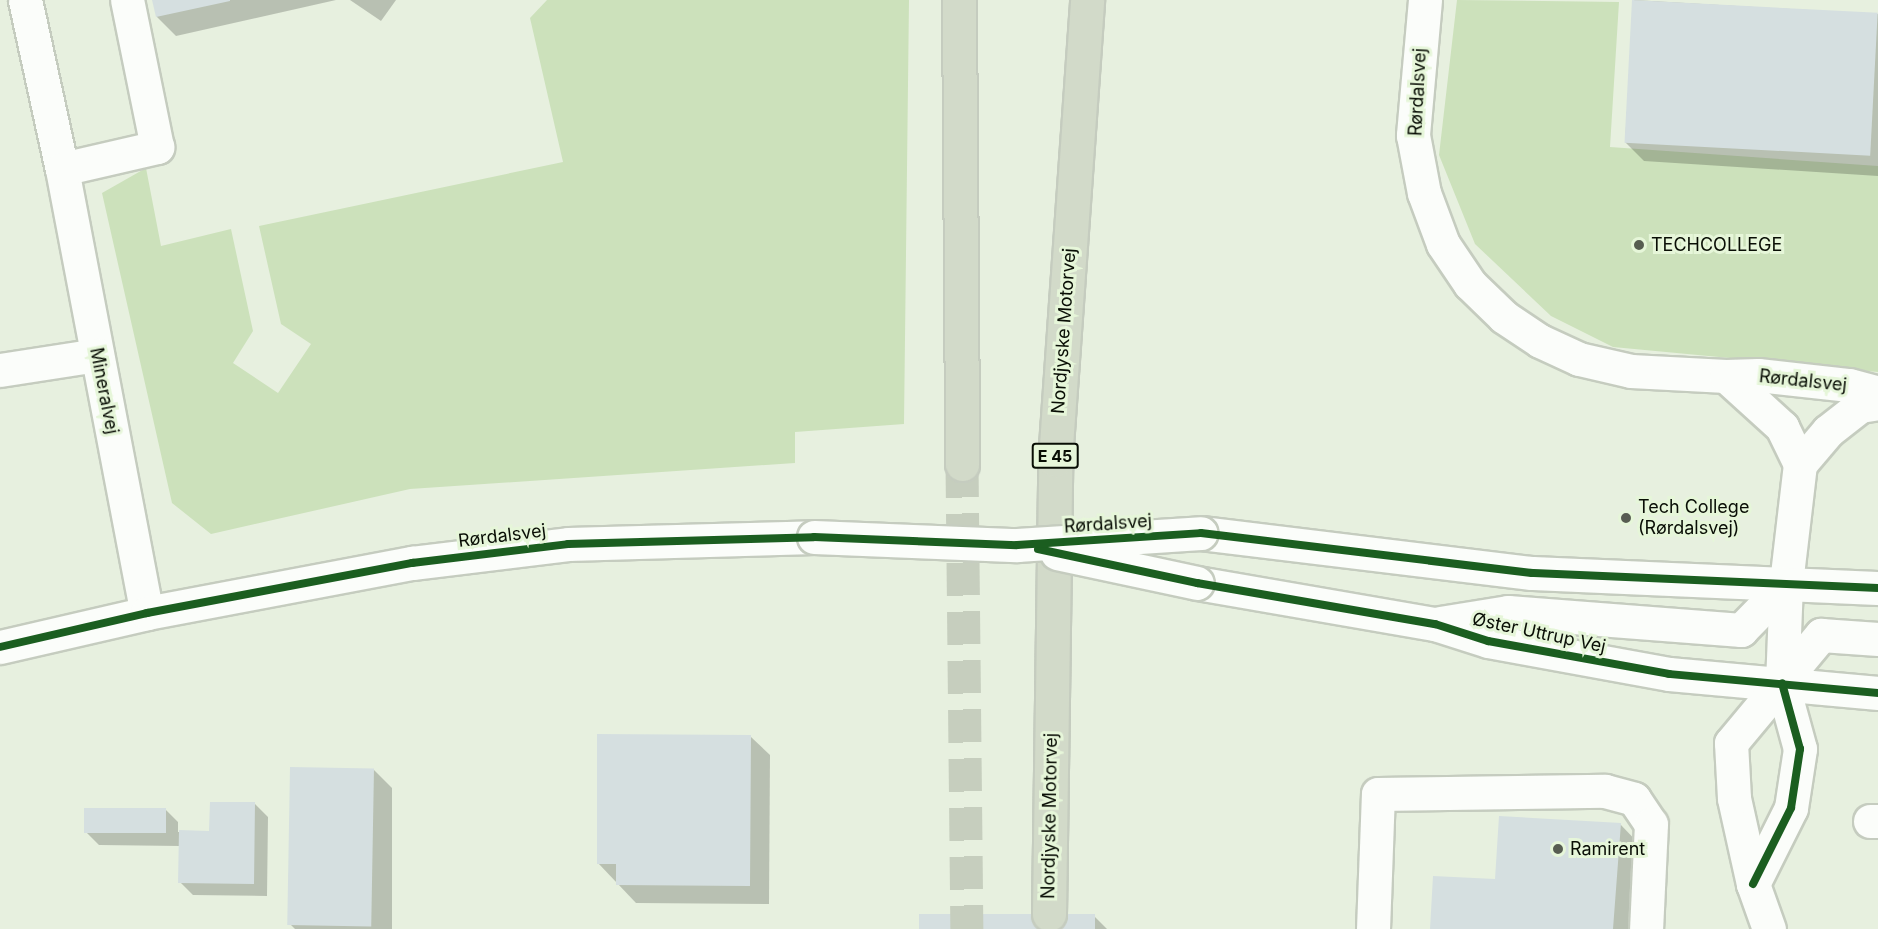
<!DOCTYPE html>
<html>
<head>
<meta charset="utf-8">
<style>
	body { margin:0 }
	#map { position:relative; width:1878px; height:929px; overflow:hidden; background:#e7f0df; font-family:Inter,sans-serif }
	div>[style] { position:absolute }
	.green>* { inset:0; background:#cce1bb }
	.shadow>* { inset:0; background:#0003 }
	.building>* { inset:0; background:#d5dfe0; transform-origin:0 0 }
	.highway-tunnel>* { height:33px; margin-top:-16.5px; transform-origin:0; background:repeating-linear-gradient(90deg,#c6cebe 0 33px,transparent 0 49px) }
	.roads { filter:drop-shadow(2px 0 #c5ccbf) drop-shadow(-2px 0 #c5ccbf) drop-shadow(0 2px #c5ccbf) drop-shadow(0 -2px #c5ccbf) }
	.minor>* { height:33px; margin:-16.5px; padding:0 16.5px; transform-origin:16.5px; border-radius:16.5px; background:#fbfdfa }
	.highway>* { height:33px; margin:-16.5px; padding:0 16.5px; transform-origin:16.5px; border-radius:16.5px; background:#d2dac9 }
	.bridges { filter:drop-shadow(2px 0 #c5ccbf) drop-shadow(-2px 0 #c5ccbf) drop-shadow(0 2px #c5ccbf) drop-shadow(0 -2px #c5ccbf) }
	.minor-bridge>* { height:33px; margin:-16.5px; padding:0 16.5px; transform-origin:16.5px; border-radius:16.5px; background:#fbfdfa }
	.cycleway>* { height:8px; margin:-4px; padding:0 4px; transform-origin:4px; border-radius:4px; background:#1b5e20 }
	.dots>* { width:16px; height:16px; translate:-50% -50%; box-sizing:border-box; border:3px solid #e6f6d9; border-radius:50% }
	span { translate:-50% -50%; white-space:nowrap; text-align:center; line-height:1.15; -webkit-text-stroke:6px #e6f6d9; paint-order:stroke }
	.shield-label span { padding:2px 4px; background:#e6f6d9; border:2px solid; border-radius:4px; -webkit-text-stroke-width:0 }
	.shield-label { font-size:16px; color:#090e05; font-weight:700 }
	.street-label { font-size:18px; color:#090e05 }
	.poi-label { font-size:18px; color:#090e05 }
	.left { translate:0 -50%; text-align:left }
</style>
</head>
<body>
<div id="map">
	<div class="green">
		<i style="clip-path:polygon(547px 0,909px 0,904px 424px,795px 432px,795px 463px,410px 489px,211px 534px,172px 503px,102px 193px,146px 168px,161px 246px,231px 229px,253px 331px,233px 363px,278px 393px,311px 344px,281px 324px,259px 226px,563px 162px,530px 18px)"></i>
		<i style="clip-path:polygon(1457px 0,1619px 2px,1610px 147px,1878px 166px,1878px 372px,1613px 347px,1551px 316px,1475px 244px,1439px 155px)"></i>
	</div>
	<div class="shadow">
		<i style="clip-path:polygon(153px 0,336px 0,176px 36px,157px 17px)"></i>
		<i style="clip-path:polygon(350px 0,396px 0,381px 21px)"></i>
		<i style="clip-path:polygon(1634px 0,1878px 14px,1878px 176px,1644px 161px,1625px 142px)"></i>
		<i style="clip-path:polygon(751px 737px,770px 755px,769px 904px,636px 903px,598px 863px)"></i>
		<i style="clip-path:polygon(373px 769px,392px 788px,392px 929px,295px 929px,291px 925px)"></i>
		<i style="clip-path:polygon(255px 804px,268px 817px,267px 896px,193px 895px,180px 882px,180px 846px,99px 845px,86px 832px,165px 809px,178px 822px,178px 832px,210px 833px)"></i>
		<i style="clip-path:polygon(1620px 824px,1643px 848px,1638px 929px,1432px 929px,1496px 880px)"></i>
		<i style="clip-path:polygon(1094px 916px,1107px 929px,920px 929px)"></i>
	</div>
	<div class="building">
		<i style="clip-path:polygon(152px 0,230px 0,230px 1px,156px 17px)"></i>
		<i style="left:1632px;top:0;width:246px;height:143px;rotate:3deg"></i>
		<i style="clip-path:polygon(597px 734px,751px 735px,750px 886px,616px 885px,616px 864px,597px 864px)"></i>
		<i style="left:290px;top:767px;width:84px;height:158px;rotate:1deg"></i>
		<i style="clip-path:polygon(210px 802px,255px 802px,254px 884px,178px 883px,179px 830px,209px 831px)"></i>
		<i style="left:84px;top:808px;width:82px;height:25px"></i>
		<i style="clip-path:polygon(1499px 816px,1621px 823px,1613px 929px,1430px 929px,1433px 876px,1495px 879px)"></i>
		<i style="left:919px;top:914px;width:176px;height:15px"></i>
	</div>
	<div class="highway-tunnel">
		<i style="left:962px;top:464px;width:465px;rotate:89.4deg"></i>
	</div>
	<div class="roads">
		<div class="minor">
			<i style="left:25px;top:0;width:173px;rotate:77.7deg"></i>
			<i style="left:62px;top:169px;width:452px;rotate:79.2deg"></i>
			<i style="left:1425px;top:0;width:136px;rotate:95.1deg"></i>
			<i style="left:1413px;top:135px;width:59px;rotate:79.3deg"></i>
			<i style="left:1424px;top:193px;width:54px;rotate:69.6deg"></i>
			<i style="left:1443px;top:244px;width:48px;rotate:56deg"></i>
			<i style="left:1470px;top:284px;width:47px;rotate:44.1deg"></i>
			<i style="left:1504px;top:317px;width:43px;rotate:33.7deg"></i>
			<i style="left:1540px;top:341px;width:43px;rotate:24.8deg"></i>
			<i style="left:1579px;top:359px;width:53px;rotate:13deg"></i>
			<i style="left:1631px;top:371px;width:95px;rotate:3deg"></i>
			<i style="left:1726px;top:376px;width:76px;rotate:42.3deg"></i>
			<i style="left:1782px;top:427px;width:41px;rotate:64.1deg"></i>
			<i style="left:1800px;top:464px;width:121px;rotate:96.7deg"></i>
			<i style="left:1786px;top:584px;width:99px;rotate:92.3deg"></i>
			<i style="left:1782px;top:683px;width:68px;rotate:74.7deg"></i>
			<i style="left:1800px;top:749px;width:60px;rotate:98.7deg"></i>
			<i style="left:1791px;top:808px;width:85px;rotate:116.6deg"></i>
			<i style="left:62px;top:169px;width:98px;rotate:-13deg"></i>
			<i style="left:157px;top:147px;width:150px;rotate:-101.5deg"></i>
			<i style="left:0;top:370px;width:98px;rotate:-8.8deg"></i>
			<i style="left:1726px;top:376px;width:32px;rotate:-2deg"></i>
			<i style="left:1758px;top:375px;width:92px;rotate:6.3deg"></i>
			<i style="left:1849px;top:385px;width:30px;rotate:15deg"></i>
			<i style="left:1800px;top:464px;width:43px;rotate:-49.7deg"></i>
			<i style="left:1828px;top:431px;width:41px;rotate:-38deg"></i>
			<i style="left:1860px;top:406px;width:18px;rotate:-9deg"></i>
			<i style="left:1201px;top:533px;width:333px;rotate:6.9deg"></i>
			<i style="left:1532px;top:573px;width:346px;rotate:2.5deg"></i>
			<i style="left:1197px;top:583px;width:242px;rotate:9.8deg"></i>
			<i style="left:1435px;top:624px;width:56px;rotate:17.8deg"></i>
			<i style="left:1488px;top:641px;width:184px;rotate:10.3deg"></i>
			<i style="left:1669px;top:674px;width:210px;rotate:5.2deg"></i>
			<i style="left:1440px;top:623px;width:69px;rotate:-9.2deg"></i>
			<i style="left:1508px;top:612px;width:234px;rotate:4.4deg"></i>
			<i style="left:1741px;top:630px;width:64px;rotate:-45.6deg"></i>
			<i style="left:0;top:647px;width:151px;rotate:-13deg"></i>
			<i style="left:147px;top:613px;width:270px;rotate:-10.7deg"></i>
			<i style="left:412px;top:563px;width:157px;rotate:-6.9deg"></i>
			<i style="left:568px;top:544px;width:246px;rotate:-1.6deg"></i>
			<i style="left:1870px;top:821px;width:8px"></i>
			<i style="left:1373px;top:929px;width:135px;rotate:-87.9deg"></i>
			<i style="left:1378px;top:794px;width:227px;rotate:-0.8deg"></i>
			<i style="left:1605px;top:791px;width:30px;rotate:15deg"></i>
			<i style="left:1634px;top:799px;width:30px;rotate:56deg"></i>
			<i style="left:1651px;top:824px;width:105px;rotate:92.7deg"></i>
			<i style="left:1769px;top:929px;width:48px;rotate:-109.6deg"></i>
			<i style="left:1753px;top:884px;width:88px;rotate:-102.5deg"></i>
			<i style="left:1734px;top:798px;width:55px;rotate:-93.1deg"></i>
			<i style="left:1731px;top:743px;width:141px;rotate:-50.2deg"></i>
			<i style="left:1821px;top:635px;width:57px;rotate:4deg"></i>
		</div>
		<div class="highway">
			<i style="left:959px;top:0;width:464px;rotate:89.6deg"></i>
			<i style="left:1049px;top:914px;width:454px;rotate:-89.2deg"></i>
			<i style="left:1055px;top:460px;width:461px;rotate:-86deg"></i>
		</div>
	</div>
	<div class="bridges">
		<div class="minor-bridge">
			<i style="left:814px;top:537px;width:203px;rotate:2.3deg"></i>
			<i style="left:1017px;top:545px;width:184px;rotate:-3.7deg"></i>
			<i style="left:1057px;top:553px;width:143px;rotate:12.1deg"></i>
		</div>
	</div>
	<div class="cycleway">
		<i style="left:1038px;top:549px;width:163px;rotate:12.1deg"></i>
		<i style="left:1197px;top:583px;width:242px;rotate:9.8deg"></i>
		<i style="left:1435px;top:624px;width:56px;rotate:17.8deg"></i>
		<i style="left:1488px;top:641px;width:184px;rotate:10.3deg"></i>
		<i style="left:1669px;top:674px;width:210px;rotate:5.2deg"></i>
		<i style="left:0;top:647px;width:151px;rotate:-13deg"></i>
		<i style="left:147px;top:613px;width:270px;rotate:-10.7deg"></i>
		<i style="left:412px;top:563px;width:157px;rotate:-6.9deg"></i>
		<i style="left:568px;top:544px;width:246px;rotate:-1.6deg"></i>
		<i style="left:814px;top:537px;width:203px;rotate:2.3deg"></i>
		<i style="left:1017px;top:545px;width:184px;rotate:-3.7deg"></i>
		<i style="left:1201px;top:533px;width:333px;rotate:6.9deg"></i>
		<i style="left:1532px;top:573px;width:346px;rotate:2.5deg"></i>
		<i style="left:1753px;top:884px;width:85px;rotate:-63.4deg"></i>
		<i style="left:1791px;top:808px;width:60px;rotate:-81.3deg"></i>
		<i style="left:1800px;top:749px;width:68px;rotate:-105.3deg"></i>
	</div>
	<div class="dots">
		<i style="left:1639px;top:245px;background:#575d51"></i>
		<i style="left:1626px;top:518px;background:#575d51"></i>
		<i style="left:1558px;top:849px;background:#575d51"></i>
	</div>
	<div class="shield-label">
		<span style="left:1055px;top:456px">E 45</span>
	</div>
	<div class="street-label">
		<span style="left:1418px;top:92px;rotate:-87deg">Rørdalsvej</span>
		<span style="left:1064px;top:331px;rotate:-86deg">Nordjyske Motorvej</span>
		<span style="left:1803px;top:381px;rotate:6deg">Rørdalsvej</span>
		<span style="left:104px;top:391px;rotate:79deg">Mineralvej</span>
		<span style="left:1108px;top:524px;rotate:-4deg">Rørdalsvej</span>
		<span style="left:502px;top:536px;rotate:-7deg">Rørdalsvej</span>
		<span style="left:1539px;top:633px;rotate:12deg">Øster Uttrup Vej</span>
		<span style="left:1050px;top:816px;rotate:-89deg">Nordjyske Motorvej</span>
	</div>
	<div class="poi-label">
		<span class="left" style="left:1651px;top:245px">TECHCOLLEGE</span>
		<span class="left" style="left:1638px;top:518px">Tech College<br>(Rørdalsvej)</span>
		<span class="left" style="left:1570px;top:849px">Ramirent</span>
	</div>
</div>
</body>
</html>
